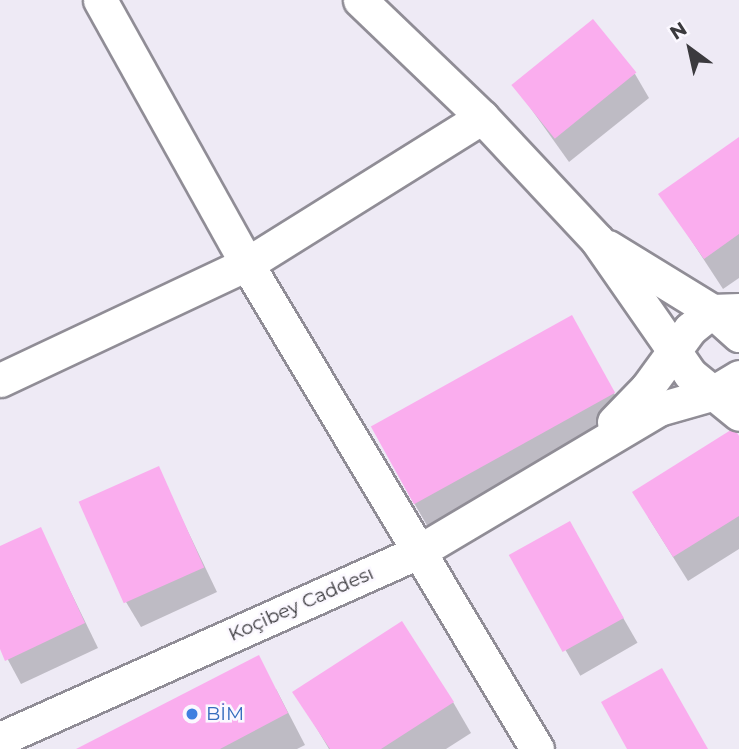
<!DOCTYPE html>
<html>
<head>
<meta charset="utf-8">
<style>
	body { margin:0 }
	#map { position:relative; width:739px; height:749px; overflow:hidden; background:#eeeaf5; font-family:Montserrat,sans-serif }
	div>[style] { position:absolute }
	.shadow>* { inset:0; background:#0003; transform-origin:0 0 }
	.building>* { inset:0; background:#faadee; transform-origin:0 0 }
	.roads { filter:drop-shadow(2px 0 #908d96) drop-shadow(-2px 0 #908d96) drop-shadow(0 2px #908d96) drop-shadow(0 -2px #908d96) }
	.minor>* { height:33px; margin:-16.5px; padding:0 16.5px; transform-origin:16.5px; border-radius:16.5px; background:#fff }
	.dots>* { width:19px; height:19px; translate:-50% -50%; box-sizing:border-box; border:4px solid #fbf8ff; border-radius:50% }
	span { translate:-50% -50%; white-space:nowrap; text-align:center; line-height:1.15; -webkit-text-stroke:5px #fbf8ff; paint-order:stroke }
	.street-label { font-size:19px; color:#3b3a3e }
	.shop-label { font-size:19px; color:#366cbe }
	.left { translate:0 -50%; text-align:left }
	.north { position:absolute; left:655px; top:14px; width:70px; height:70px; -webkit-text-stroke:5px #fbf8ff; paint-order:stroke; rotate:327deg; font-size:19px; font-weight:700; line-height:28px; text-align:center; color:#3b3a3e }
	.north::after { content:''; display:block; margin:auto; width:24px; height:32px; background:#3b3a3e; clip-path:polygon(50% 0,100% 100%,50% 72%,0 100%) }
</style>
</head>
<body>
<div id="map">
	<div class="shadow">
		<i style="clip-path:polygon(635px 74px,649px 98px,569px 162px,514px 85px)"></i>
		<i style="clip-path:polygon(739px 139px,739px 278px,723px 289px,661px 194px)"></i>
		<i style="clip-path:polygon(589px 348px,631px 424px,432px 534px,414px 503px)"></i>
		<i style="clip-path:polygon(739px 440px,739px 549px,688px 581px,648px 517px)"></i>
		<i style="clip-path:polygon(158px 469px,217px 592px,141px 627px,126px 602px)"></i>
		<i style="left:569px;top:524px;width:137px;height:66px;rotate:60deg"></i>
		<i style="clip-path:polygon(40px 529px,98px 648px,21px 684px,0 645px,0 548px)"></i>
		<i style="clip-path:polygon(276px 689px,305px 745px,297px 749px,80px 749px)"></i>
		<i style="clip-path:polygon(295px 692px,453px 702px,471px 733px,446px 749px,329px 749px)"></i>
	</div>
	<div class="building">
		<i style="left:593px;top:19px;width:69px;height:105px;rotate:51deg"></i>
		<i style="clip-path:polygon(739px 137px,739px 234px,704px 259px,658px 194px)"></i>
		<i style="left:572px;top:315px;width:89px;height:230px;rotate:61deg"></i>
		<i style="clip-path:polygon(734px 428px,739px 436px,739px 516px,673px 557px,632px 492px)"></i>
		<i style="left:159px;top:466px;width:111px;height:88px;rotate:66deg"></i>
		<i style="left:570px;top:521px;width:111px;height:70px;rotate:61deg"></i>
		<i style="clip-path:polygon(41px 527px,85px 623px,5px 661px,0 649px,0 546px)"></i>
		<i style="clip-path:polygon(402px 621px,454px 702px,381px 749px,330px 749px,292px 692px)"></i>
		<i style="clip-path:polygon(259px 655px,288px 713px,220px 749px,76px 749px)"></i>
		<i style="clip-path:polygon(662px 668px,708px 749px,627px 749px,601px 702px)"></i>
	</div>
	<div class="roads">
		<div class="minor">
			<i style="left:100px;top:0;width:302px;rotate:60.9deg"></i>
			<i style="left:247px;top:264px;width:565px;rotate:59.12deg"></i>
			<i style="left:360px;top:0;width:169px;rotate:43.8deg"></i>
			<i style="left:482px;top:117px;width:168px;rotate:46.9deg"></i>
			<i style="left:597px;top:240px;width:163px;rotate:55.2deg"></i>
			<i style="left:690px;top:374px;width:63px;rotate:39.2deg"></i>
			<i style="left:608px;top:247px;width:122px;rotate:31.6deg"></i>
			<i style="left:712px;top:311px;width:36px;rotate:42deg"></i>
			<i style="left:0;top:380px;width:273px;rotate:-25.2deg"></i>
			<i style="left:247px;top:264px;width:277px;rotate:-32deg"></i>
			<i style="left:614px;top:422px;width:47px;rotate:-45.9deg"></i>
			<i style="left:647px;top:388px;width:73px;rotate:-53.9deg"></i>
			<i style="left:690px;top:329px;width:28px;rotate:-39deg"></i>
			<i style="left:712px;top:311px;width:27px;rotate:-2deg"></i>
			<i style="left:0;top:739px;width:458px;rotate:-24.1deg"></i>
			<i style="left:418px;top:552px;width:280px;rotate:-30.7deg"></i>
			<i style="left:659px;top:409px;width:54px;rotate:-16.1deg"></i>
			<i style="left:711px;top:394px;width:33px;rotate:-31deg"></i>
		</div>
	</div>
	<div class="dots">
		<i style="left:192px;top:714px;background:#3f7fe0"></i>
	</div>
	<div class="street-label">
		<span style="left:301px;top:604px;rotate:-24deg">Koçibey Caddesı</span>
	</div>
	<div class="shop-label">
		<span class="left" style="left:206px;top:714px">BİM</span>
	</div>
	<div class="north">N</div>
</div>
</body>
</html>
